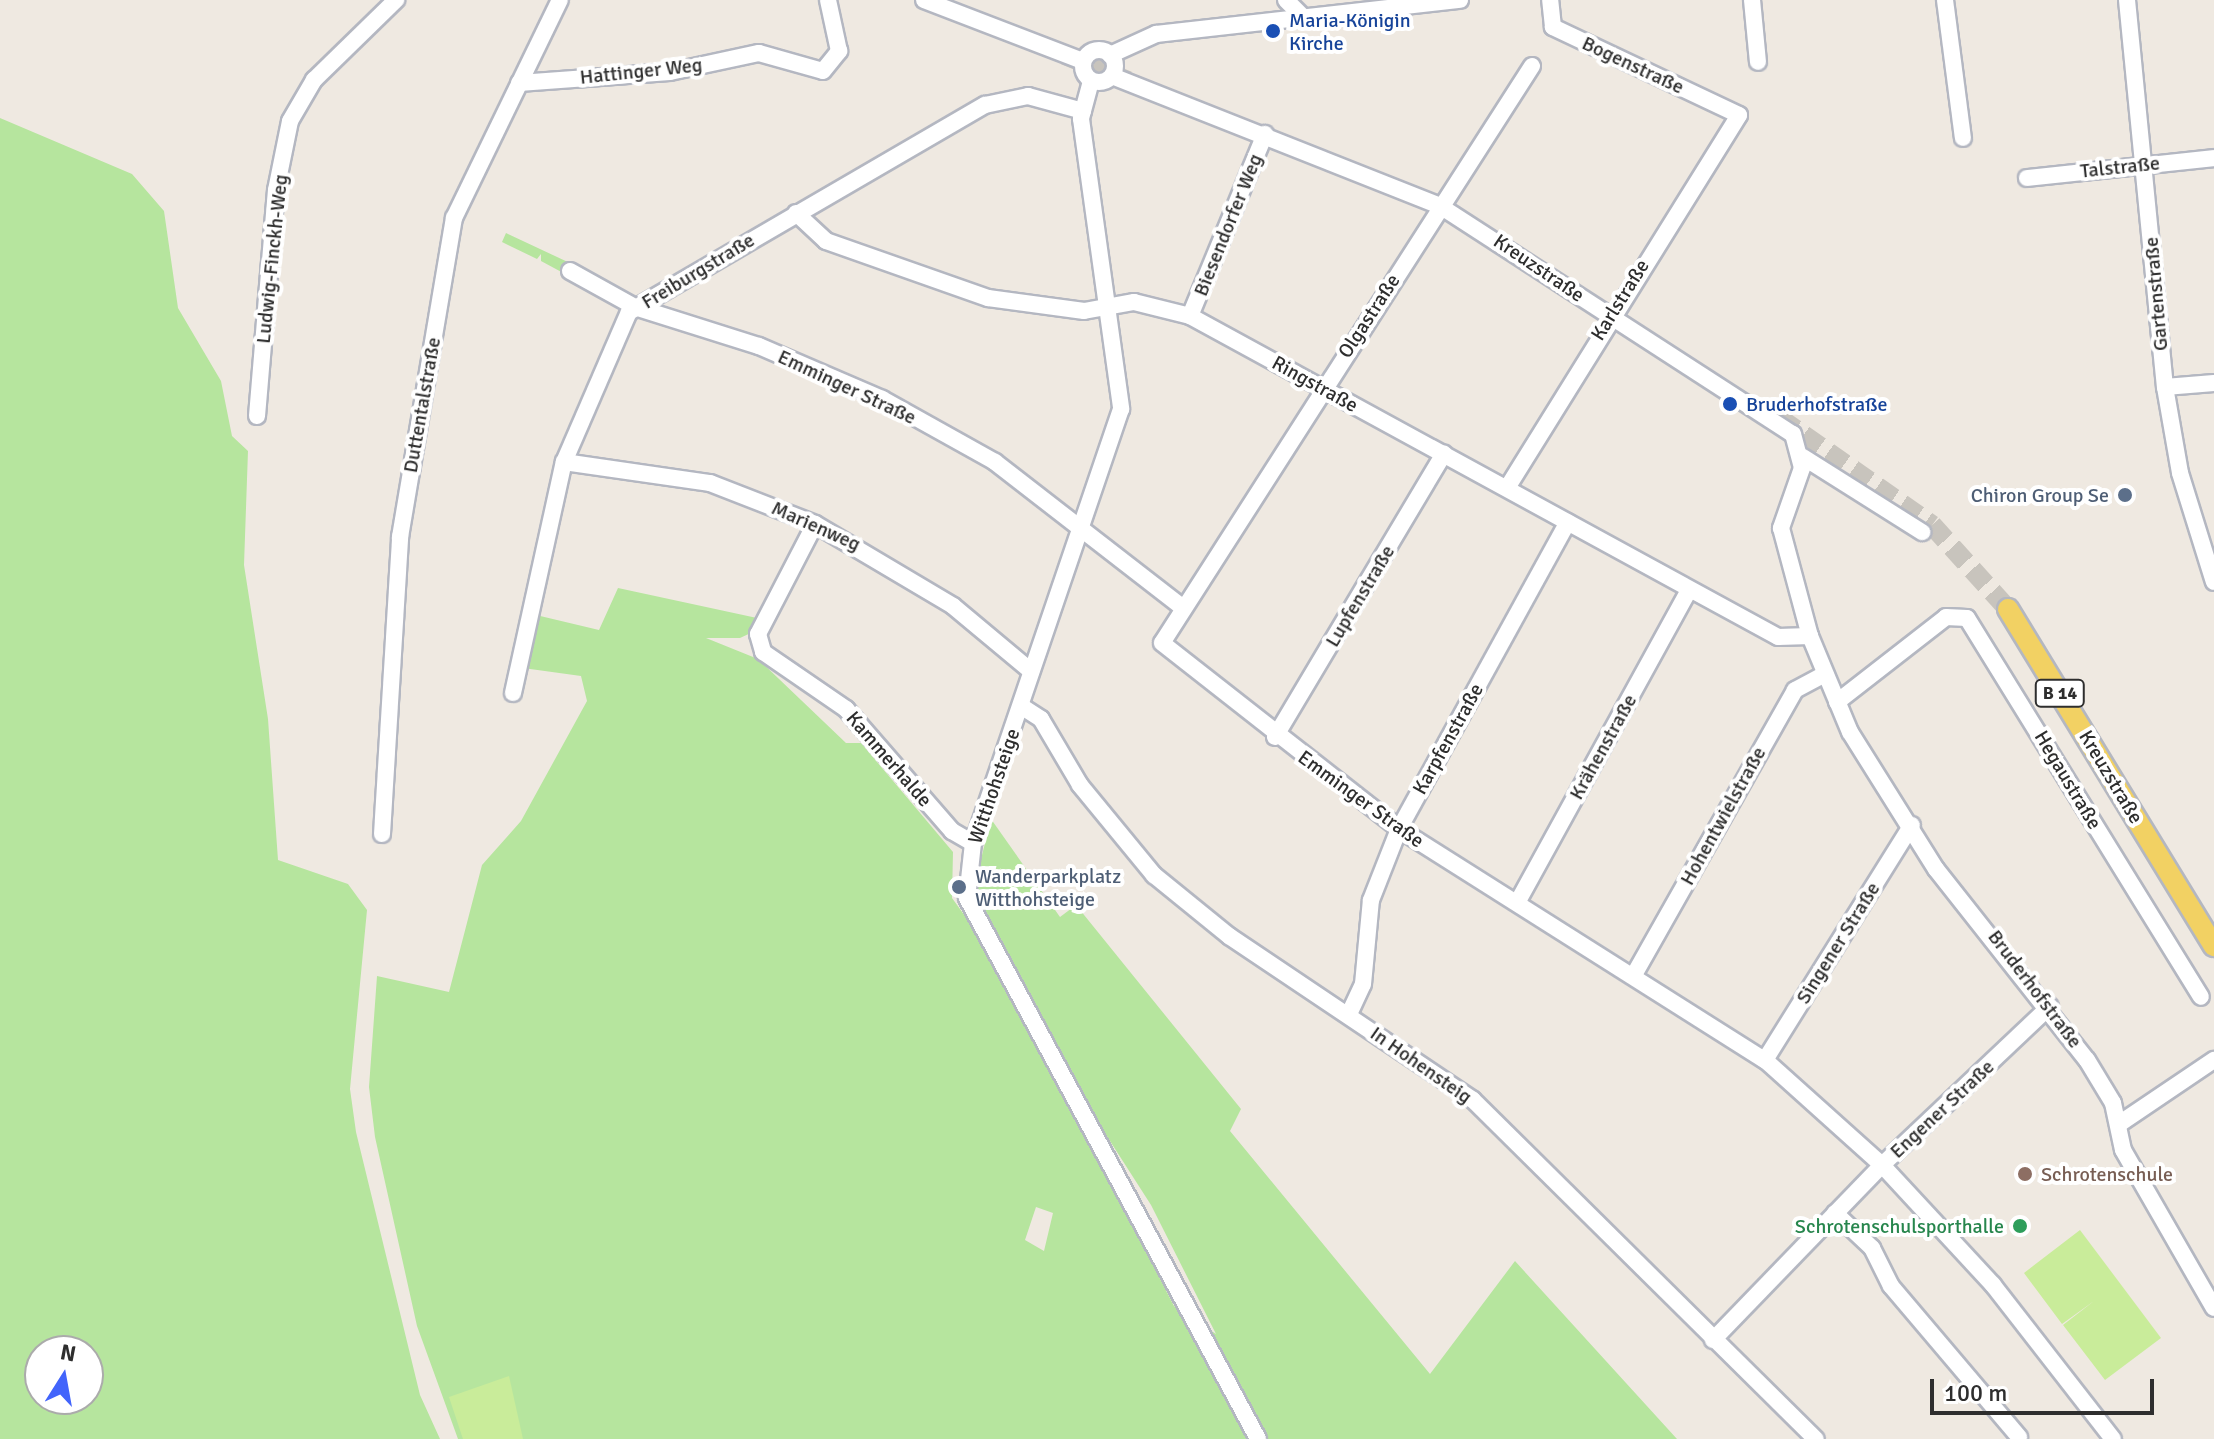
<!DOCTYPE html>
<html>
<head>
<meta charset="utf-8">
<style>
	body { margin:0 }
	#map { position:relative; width:2214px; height:1439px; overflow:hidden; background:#efe9e1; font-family:Signika,sans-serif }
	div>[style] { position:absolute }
	.green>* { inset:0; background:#b6e59e }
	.pitch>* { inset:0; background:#c9ec9a }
	.major-tunnel>* { height:20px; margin-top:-10px; transform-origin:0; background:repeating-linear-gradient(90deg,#c8c4bd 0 20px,transparent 0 30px) }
	.roads { filter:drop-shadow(2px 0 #b4b7c1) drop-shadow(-2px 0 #b4b7c1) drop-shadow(0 2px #b4b7c1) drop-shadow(0 -2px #b4b7c1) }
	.minor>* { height:16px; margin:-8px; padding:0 8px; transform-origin:8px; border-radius:8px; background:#fff }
	.minor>.ring { margin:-8px; padding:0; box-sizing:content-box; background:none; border:16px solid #fff; border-radius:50% }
	.major>* { height:20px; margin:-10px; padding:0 10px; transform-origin:10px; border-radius:10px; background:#f2d163 }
	.dots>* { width:22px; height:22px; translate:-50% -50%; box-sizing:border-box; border:4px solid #fff; border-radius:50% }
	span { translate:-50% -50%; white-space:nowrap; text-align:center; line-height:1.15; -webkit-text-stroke:8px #fff; paint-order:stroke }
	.shield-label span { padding:2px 6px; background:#fff; border:2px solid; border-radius:6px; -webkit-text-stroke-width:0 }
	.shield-label { font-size:18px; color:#2e2e2e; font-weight:700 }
	.transit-label { font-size:20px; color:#164399 }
	.left { translate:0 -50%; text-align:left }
	.street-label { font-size:20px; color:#2e2e2e }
	.service-label { font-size:20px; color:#4e5e75 }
	.right { translate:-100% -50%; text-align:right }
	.education-label { font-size:20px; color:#785e54 }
	.leisure-label { font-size:20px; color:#27864d }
	.north { position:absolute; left:24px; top:1335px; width:80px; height:80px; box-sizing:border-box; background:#fff; border:2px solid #ababab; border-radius:50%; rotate:11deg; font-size:22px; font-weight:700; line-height:32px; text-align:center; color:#2e2e2e }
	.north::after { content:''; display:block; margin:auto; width:28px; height:36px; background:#4264fb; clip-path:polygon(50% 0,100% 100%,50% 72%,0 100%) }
	.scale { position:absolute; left:1930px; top:1379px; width:224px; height:36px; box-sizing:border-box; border:4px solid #2e2e2e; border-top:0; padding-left:10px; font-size:24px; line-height:28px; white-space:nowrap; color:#2e2e2e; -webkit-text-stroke:6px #fff; paint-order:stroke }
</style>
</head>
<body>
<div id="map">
	<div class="green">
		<i style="clip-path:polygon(evenodd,0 118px,132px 174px,164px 211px,178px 308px,221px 381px,232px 436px,248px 451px,244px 565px,268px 719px,278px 860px,348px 884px,367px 910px,350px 1089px,356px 1132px,420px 1395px,440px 1439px,0 1439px,0 118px,40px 1351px,88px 1351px,88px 1399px,40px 1399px,40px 1351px)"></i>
		<i style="clip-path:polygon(506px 233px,572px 264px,567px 275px,541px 261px,541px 254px,537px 259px,502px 242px)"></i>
		<i style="clip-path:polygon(evenodd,618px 588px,757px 618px,755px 631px,740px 638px,706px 638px,758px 659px,846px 743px,861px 743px,953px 852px,952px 898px,965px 916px,985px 918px,973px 891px,991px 819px,1060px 917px,1076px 905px,1241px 1109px,1230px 1131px,1430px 1374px,1515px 1261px,1677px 1439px,458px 1439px,417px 1326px,375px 1137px,369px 1087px,377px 976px,449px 992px,482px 865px,521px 821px,587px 701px,581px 676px,523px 668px,536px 615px,599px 630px,618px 588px,1092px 1113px,1151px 1205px,1216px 1334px,1174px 1306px,1079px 1121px,1092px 1113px,618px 588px,1036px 1207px,1053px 1213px,1044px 1251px,1025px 1240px,1036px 1207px)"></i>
	</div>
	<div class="pitch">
		<i style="clip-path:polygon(2080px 1230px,2161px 1338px,2105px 1380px,2063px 1325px,2094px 1301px,2062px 1324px,2024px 1273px)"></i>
		<i style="clip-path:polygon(509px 1376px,523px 1439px,463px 1439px,449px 1397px)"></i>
	</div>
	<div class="major-tunnel">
		<i style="left:1065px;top:55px;width:68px;rotate:22.4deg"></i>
		<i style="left:1779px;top:418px;width:187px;rotate:35deg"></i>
		<i style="left:1932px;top:525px;width:113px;rotate:47.9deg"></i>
	</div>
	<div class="roads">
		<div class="minor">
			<i style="left:924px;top:0;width:170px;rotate:21deg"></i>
			<i style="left:1286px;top:0;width:23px;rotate:45deg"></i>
			<i style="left:1752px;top:0;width:62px;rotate:84.5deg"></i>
			<i style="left:1945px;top:0;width:139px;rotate:82.6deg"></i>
			<i style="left:2127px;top:0;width:389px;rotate:84.4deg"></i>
			<i style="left:2165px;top:387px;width:87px;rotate:80.1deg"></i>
			<i style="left:2180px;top:473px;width:114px;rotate:72.7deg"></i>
			<i class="ring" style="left:1083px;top:50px;width:16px;height:16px"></i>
			<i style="left:1110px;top:55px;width:51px;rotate:-24.5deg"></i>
			<i style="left:1156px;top:34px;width:306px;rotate:-6.4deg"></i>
			<i style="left:1532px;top:66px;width:685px;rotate:122.67deg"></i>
			<i style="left:1162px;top:643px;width:301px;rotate:38.1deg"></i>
			<i style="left:1399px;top:829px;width:433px;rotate:32.3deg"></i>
			<i style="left:1765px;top:1060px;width:157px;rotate:41.9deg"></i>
			<i style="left:1882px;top:1165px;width:163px;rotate:47.2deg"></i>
			<i style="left:1993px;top:1285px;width:195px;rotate:52.1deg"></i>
			<i style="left:1112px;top:76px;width:353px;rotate:21.6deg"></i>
			<i style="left:1440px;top:206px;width:420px;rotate:32.9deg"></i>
			<i style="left:1793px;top:434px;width:35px;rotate:75deg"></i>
			<i style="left:1802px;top:468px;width:64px;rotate:109.3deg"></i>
			<i style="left:1781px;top:528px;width:112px;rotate:75deg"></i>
			<i style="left:1810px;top:636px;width:104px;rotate:67.4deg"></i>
			<i style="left:1850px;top:732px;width:162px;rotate:57.9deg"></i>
			<i style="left:1936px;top:869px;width:243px;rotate:51.7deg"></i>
			<i style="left:2087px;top:1060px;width:50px;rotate:58.8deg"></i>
			<i style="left:2113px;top:1103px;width:48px;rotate:78deg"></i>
			<i style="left:2123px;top:1150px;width:182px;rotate:60.1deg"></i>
			<i style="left:1091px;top:81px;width:39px;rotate:105deg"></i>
			<i style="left:1081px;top:119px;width:293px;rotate:82.1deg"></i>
			<i style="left:1121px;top:409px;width:459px;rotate:108.8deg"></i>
			<i style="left:973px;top:843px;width:55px;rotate:96.2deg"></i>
			<i style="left:967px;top:898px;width:614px;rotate:61.72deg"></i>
			<i style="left:519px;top:83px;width:151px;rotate:-4.2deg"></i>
			<i style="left:670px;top:72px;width:91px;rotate:-12.1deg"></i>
			<i style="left:759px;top:53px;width:66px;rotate:15.7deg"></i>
			<i style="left:823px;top:71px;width:26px;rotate:-51deg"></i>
			<i style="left:839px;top:51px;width:52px;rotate:-102.2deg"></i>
			<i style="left:2027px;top:178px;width:188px;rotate:-6.1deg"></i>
			<i style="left:796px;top:213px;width:41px;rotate:43deg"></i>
			<i style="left:826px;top:241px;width:172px;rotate:19.4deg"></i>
			<i style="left:988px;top:298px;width:97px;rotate:7.7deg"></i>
			<i style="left:1084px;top:311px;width:51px;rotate:-10.2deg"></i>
			<i style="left:1134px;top:302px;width:58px;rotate:14deg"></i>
			<i style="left:1190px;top:316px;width:670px;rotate:28.63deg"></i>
			<i style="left:1778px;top:637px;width:32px;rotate:-2deg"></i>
			<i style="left:570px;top:271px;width:74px;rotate:29deg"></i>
			<i style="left:635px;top:307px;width:130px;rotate:17.5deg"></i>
			<i style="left:759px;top:346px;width:134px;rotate:23.3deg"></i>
			<i style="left:882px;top:399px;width:129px;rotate:29.1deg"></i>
			<i style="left:995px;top:462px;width:237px;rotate:37.8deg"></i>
			<i style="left:1190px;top:316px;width:197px;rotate:-67.6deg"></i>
			<i style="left:2165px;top:387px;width:49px;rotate:-4.7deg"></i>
			<i style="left:257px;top:416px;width:227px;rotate:-85.2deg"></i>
			<i style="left:276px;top:190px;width:70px;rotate:-78.5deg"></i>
			<i style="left:290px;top:121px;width:48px;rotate:-59.7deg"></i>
			<i style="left:314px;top:80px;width:115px;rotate:-44.3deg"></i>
			<i style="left:1803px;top:457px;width:141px;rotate:32.2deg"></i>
			<i style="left:564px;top:462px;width:148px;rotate:8.2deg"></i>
			<i style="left:710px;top:483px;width:113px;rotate:21.3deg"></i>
			<i style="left:815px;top:524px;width:161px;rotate:30.7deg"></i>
			<i style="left:953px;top:606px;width:102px;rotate:39.8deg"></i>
			<i style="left:1507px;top:488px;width:439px;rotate:-58.1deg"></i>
			<i style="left:1739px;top:115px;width:206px;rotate:-154.7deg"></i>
			<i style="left:1553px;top:27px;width:27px;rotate:-96deg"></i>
			<i style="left:815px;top:524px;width:124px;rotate:117.4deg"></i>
			<i style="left:758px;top:634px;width:19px;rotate:74deg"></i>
			<i style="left:763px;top:652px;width:101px;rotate:34.5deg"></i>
			<i style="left:846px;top:709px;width:162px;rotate:49deg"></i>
			<i style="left:952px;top:831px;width:24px;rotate:30deg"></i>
			<i style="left:513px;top:693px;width:237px;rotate:-77.6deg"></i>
			<i style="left:564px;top:462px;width:163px;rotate:-66.6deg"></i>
			<i style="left:629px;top:312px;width:412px;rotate:-30.2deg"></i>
			<i style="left:985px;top:105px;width:44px;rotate:-11.8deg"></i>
			<i style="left:1028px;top:96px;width:57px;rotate:15.3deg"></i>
			<i style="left:1837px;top:702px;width:138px;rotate:-37.9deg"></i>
			<i style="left:1946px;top:617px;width:21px;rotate:3deg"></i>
			<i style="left:1967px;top:618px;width:445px;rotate:58.3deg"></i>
			<i style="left:1021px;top:706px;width:24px;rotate:33deg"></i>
			<i style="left:1041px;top:719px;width:77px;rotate:59.4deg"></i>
			<i style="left:1080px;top:785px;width:117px;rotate:50.6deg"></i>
			<i style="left:1154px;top:875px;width:97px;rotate:39.1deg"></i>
			<i style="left:1229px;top:936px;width:294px;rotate:33.9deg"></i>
			<i style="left:1473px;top:1100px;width:482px;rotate:44.7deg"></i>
			<i style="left:1275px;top:737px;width:330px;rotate:-59.2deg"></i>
			<i style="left:382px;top:834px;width:298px;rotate:-86.5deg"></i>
			<i style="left:400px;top:537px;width:324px;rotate:-80.4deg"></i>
			<i style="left:454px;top:218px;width:242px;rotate:-64.1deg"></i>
			<i style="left:1517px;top:903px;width:357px;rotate:-61.2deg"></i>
			<i style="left:1635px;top:973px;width:325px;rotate:-60.5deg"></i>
			<i style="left:1795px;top:690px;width:34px;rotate:-28deg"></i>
			<i style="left:1349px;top:1014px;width:33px;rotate:-65deg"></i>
			<i style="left:1363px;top:984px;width:84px;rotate:-84.6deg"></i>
			<i style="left:1371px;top:900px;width:76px;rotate:-68.5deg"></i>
			<i style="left:1399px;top:829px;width:350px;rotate:-61.2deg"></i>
			<i style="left:1765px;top:1060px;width:277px;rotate:-58deg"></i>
			<i style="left:2119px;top:1124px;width:115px;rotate:-34deg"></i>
			<i style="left:1835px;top:1213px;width:51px;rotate:43.4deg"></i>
			<i style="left:1872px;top:1248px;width:42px;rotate:63.4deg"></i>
			<i style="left:1891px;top:1286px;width:198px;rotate:49.7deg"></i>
			<i style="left:1713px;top:1340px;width:243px;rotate:-46deg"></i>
			<i style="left:1882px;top:1165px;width:231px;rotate:-43.4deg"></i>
		</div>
		<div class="major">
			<i style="left:2008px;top:609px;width:395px;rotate:58.6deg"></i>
		</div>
	</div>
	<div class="dots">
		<i style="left:1273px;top:31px;background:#1a4fb4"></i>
		<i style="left:1730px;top:404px;background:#1a4fb4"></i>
		<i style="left:2125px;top:495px;background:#5c6f8a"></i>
		<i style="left:959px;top:887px;background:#5c6f8a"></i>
		<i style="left:2025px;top:1174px;background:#8d6e63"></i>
		<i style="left:2020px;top:1226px;background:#2e9e5b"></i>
	</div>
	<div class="shield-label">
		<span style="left:2060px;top:693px">B 14</span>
	</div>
	<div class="transit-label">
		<span class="left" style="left:1289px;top:32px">Maria-Königin<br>Kirche</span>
		<span class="left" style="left:1746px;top:404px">Bruderhofstraße</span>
	</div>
	<div class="street-label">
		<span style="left:1633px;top:65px;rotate:25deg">Bogenstraße</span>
		<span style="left:641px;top:71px;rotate:-6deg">Hattinger Weg</span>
		<span style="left:2120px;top:167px;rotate:-6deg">Talstraße</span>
		<span style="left:1228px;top:225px;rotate:-68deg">Biesendorfer Weg</span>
		<span style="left:272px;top:259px;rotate:-84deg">Ludwig-Finckh-Weg</span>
		<span style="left:1539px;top:268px;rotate:34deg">Kreuzstraße</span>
		<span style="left:698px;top:271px;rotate:-31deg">Freiburgstraße</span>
		<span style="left:2156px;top:294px;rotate:-95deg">Gartenstraße</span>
		<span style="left:1620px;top:300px;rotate:-58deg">Karlstraße</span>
		<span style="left:1369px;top:316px;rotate:-57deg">Olgastraße</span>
		<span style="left:1315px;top:384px;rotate:29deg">Ringstraße</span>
		<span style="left:847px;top:387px;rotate:25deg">Emminger Straße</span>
		<span style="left:422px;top:405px;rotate:-80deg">Duttentalstraße</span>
		<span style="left:816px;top:526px;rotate:24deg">Marienweg</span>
		<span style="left:1360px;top:596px;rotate:-59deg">Lupfenstraße</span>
		<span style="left:1448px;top:739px;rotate:-61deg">Karpfenstraße</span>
		<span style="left:1603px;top:747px;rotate:-61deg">Krähenstraße</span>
		<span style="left:889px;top:759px;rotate:49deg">Kammerhalde</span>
		<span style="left:2111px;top:777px;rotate:59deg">Kreuzstraße</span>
		<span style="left:2068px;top:780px;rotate:59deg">Hegaustraße</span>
		<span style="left:994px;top:786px;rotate:-71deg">Witthohsteige</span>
		<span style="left:1361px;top:799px;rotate:36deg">Emminger Straße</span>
		<span style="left:1723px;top:816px;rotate:-61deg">Hohentwielstraße</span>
		<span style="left:1838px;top:943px;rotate:-58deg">Singener Straße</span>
		<span style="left:2035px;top:989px;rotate:53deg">Bruderhofstraße</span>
		<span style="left:1421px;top:1065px;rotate:35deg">In Hohensteig</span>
		<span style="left:1942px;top:1109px;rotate:-43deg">Engener Straße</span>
	</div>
	<div class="service-label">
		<span class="right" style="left:2109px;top:495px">Chiron Group Se</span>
		<span class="left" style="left:975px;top:888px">Wanderparkplatz<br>Witthohsteige</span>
	</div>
	<div class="education-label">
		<span class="left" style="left:2041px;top:1174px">Schrotenschule</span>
	</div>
	<div class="leisure-label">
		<span class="right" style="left:2004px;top:1226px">Schrotenschulsporthalle</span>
	</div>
	<div class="north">N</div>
	<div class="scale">100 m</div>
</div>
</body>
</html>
